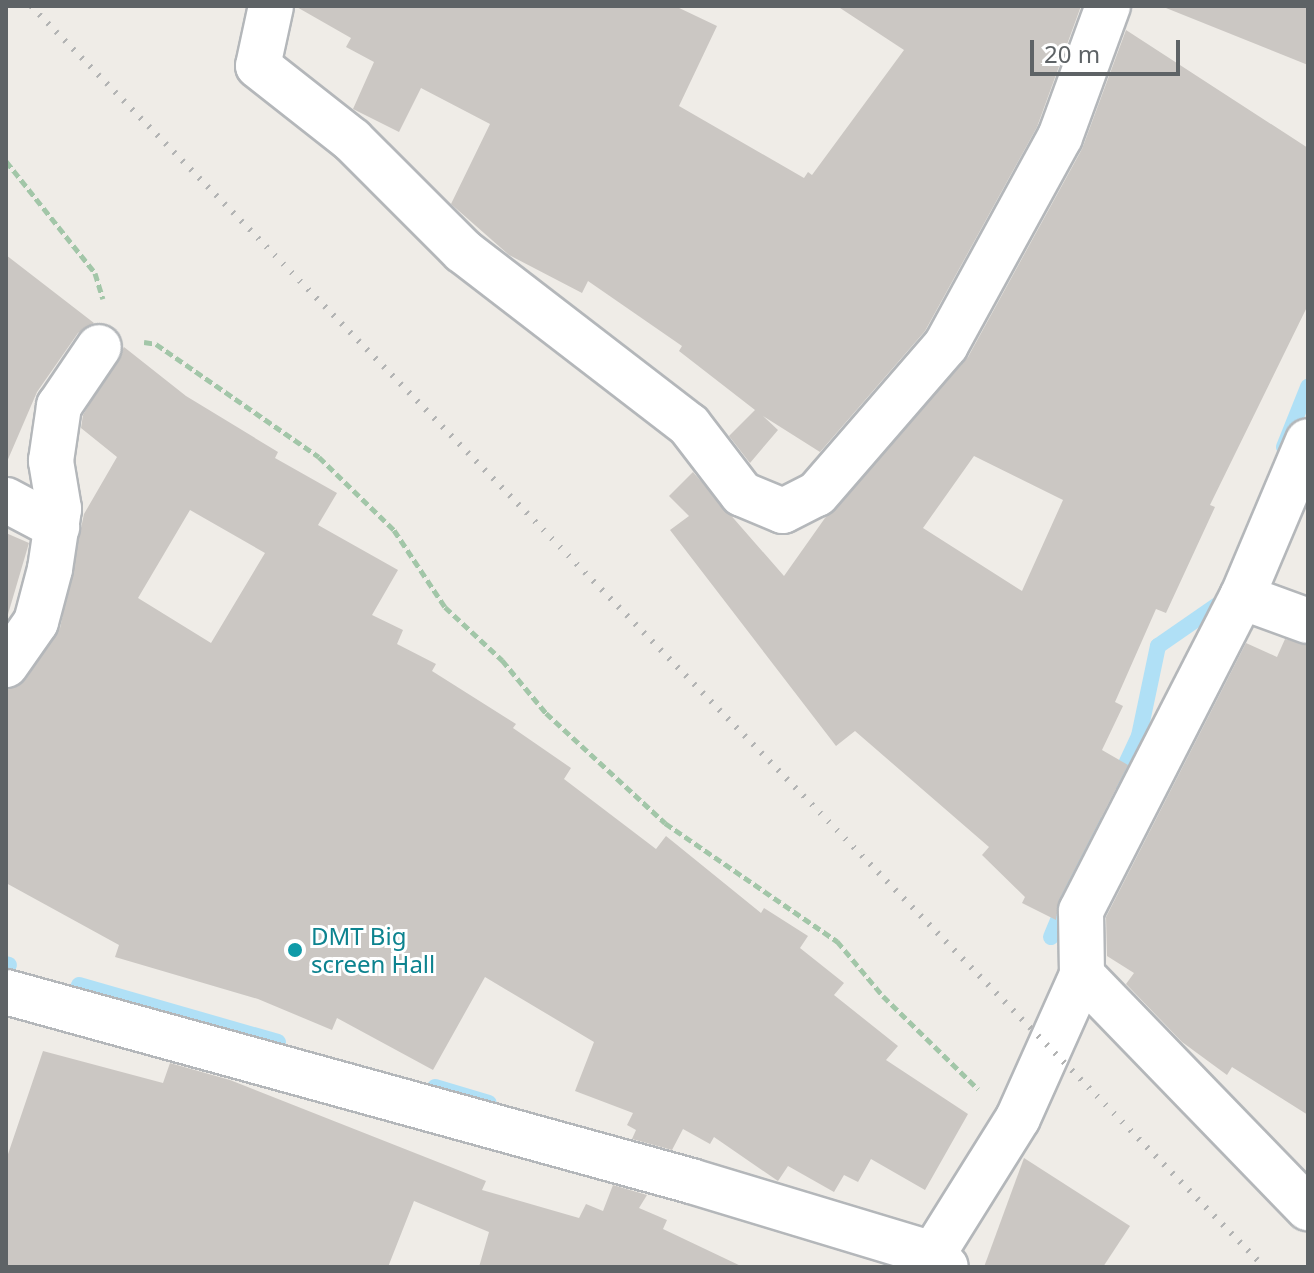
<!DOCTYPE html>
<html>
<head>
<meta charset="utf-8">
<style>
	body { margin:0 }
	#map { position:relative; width:1314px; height:1273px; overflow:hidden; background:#efece7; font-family:"Noto Sans",sans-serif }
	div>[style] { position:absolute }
	.stream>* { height:16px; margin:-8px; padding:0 8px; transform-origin:8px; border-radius:8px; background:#b0e0f6 }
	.building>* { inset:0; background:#cbc7c3 }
	.path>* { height:5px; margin-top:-2.5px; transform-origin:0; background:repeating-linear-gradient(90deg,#a2c6a8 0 8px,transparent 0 12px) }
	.roads { filter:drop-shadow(2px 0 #b4b7ba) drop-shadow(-2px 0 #b4b7ba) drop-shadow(0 2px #b4b7ba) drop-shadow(0 -2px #b4b7ba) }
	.minor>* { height:44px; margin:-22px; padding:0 22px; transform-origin:22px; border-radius:22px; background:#fff }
	.rail>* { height:6px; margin-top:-3px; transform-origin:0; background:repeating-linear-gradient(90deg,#b3b4b4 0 2px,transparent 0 12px) }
	.dots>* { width:22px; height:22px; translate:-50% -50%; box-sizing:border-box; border:4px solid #fff; border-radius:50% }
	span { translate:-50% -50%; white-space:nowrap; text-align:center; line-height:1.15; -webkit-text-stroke:6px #fff; paint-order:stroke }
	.culture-label { font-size:24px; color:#0d838f }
	.left { translate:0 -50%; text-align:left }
	.frame { position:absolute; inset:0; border:8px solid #5e6366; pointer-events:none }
	.scale { position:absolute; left:1030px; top:40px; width:150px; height:36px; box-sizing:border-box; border:4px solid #5e6366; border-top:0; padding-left:10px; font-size:24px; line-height:28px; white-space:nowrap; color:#5e6366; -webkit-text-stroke:6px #fff; paint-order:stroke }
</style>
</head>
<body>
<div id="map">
	<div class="stream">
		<i style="left:1284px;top:447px;width:65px;rotate:-68.2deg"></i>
		<i style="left:1118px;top:781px;width:50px;rotate:-65deg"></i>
		<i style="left:1139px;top:736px;width:92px;rotate:-78.1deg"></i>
		<i style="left:1158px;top:646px;width:83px;rotate:-34.7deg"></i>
		<i style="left:1051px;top:937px;width:122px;rotate:-67.4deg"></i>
		<i style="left:6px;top:964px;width:3px;rotate:18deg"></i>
		<i style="left:79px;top:985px;width:207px;rotate:16deg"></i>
		<i style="left:435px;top:1087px;width:56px;rotate:16.5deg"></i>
	</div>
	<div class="building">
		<i style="clip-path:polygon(295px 6px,675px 6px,717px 26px,679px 106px,804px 178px,808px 172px,812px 175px,904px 50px,837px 6px,1081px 6px,1037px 127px,925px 331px,820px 452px,763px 416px,778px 430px,750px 463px,729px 436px,755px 410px,679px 351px,682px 346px,588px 281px,582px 293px,509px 255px,451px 204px,490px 124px,421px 88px,399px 132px,353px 109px,374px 62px,346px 47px,351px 38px)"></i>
		<i style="clip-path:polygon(1166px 6px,1308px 6px,1308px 65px,1166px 8px)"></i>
		<i style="clip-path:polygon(evenodd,1126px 30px,1308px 148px,1308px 305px,1210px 505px,1215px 507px,1166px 613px,1156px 609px,1115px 702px,1123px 706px,1102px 750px,1128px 765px,1059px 900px,1056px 920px,1022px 903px,1025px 897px,982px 855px,989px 847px,855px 731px,836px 746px,670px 530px,689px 516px,669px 496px,693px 472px,784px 576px,825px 518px,968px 357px,1082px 149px,1126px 30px,974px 456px,1063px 500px,1022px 591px,923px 528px,974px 456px)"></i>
		<i style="clip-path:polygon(6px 255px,94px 323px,78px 333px,37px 392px,6px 464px)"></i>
		<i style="clip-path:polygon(evenodd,124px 347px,186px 396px,278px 452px,275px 458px,337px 493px,318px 525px,398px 570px,372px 615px,403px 630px,397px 644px,436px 664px,432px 671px,516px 724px,513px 728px,571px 768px,564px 779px,656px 849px,666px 836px,761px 913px,764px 908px,808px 936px,800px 948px,844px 983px,834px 995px,898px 1046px,886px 1060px,968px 1114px,925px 1190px,871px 1159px,858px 1182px,844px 1175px,834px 1192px,788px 1166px,778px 1181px,714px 1137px,710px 1144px,683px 1129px,672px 1150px,632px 1139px,636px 1130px,627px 1125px,633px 1113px,575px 1091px,594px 1042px,485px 977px,433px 1070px,337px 1018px,332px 1030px,258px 999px,115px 957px,119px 945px,6px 883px,6px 690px,26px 679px,60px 628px,84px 514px,117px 457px,81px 428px,83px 415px,124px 347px,190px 510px,265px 553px,211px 643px,138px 598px,190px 510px)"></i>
		<i style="clip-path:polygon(6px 533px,29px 543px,6px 621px)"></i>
		<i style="clip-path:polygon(1285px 639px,1308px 645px,1308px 1115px,1232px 1067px,1227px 1075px,1182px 1042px,1126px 984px,1134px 973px,1107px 956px,1106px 917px,1246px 643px,1277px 657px)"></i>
		<i style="clip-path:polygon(43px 1051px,163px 1083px,170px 1063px,230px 1080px,486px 1181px,482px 1190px,579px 1218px,586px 1204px,603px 1211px,613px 1185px,647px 1195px,639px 1208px,667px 1220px,663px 1229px,743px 1267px,479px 1267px,489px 1232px,414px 1201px,388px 1267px,6px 1267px,6px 1160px)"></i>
		<i style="clip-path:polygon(1024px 1158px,1130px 1226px,1103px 1267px,984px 1267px)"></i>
	</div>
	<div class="path">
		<i style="left:6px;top:161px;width:143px;rotate:51.5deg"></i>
		<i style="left:95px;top:273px;width:27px;rotate:73deg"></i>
		<i style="left:144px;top:342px;width:12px;rotate:9deg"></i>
		<i style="left:156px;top:344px;width:198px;rotate:34.7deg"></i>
		<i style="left:319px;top:457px;width:105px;rotate:44.2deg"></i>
		<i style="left:394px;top:530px;width:92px;rotate:56.5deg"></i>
		<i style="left:445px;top:607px;width:78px;rotate:42.9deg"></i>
		<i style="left:502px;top:660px;width:69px;rotate:50.3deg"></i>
		<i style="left:546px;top:713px;width:162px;rotate:42.7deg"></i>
		<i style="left:665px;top:823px;width:209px;rotate:34.5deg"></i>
		<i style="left:837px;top:941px;width:72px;rotate:50.1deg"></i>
		<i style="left:883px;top:996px;width:133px;rotate:44.4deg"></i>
	</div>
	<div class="roads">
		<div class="minor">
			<i style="left:271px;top:6px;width:61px;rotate:102.2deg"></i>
			<i style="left:258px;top:66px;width:120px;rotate:38.2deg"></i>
			<i style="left:352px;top:140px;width:157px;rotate:45deg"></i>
			<i style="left:463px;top:251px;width:285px;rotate:37.6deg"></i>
			<i style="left:689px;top:425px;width:87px;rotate:52.5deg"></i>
			<i style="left:742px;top:494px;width:44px;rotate:22.5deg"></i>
			<i style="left:783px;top:511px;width:38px;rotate:-27deg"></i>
			<i style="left:817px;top:494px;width:197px;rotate:-49.1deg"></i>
			<i style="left:946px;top:345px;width:237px;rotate:-61.3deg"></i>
			<i style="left:1060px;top:137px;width:140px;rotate:-69.9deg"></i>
			<i style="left:6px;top:500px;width:58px;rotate:27.9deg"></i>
			<i style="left:1242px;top:597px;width:70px;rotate:20deg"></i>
			<i style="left:6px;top:665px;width:52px;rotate:-55.1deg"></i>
			<i style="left:36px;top:622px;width:55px;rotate:-75.2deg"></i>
			<i style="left:50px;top:569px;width:61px;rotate:-81.5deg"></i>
			<i style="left:59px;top:509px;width:49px;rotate:-99.5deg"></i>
			<i style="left:51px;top:461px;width:56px;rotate:-81.7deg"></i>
			<i style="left:59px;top:406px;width:71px;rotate:-55.9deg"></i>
			<i style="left:1082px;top:975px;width:325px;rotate:45.9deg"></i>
			<i style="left:6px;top:992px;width:711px;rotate:15.42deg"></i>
			<i style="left:691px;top:1181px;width:253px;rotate:16.8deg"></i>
			<i style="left:933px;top:1254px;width:18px;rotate:45deg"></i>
			<i style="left:933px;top:1254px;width:160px;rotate:-58deg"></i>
			<i style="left:1018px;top:1118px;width:157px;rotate:-65.9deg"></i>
			<i style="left:1082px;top:975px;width:64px;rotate:-90.9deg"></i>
			<i style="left:1081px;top:911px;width:353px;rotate:-62.9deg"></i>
			<i style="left:1242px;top:597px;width:169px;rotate:-67.1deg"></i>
		</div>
	</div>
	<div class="rail">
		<i style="left:31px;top:6px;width:1764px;rotate:45.64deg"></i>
	</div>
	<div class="dots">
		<i style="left:295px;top:950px;background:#0f9aa8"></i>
	</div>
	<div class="culture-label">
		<span class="left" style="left:311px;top:950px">DMT Big<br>screen Hall</span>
	</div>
	<div class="frame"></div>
	<div class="scale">20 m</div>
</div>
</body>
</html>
